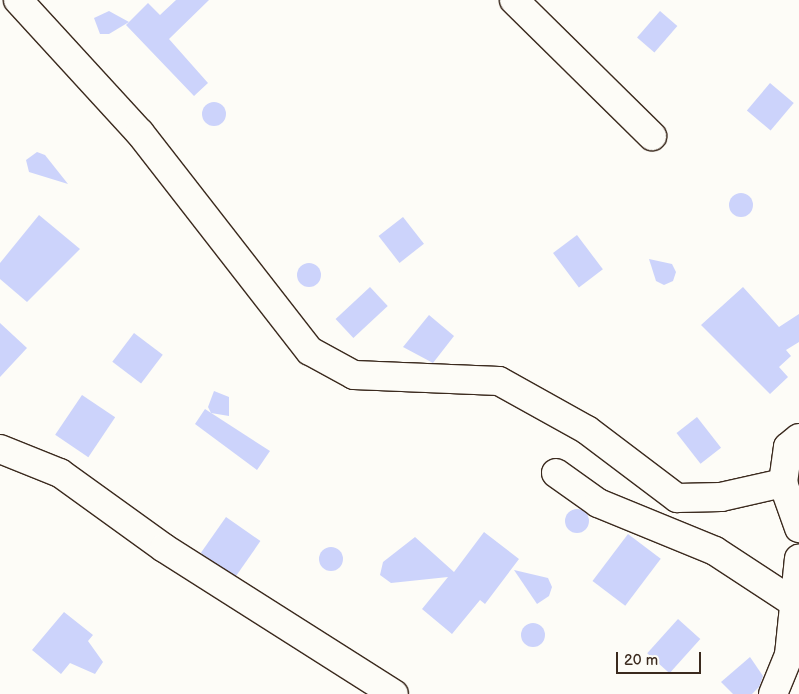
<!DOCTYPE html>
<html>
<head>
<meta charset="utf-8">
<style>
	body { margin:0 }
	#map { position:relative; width:799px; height:694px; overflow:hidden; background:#fdfcf7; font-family:"Balsamiq Sans",sans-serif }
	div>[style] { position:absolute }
	.building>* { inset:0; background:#ccd3fb; transform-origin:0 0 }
	.round { border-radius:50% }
	.roads { filter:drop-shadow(1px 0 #3b2a1e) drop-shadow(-1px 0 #3b2a1e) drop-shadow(0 1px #3b2a1e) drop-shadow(0 -1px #3b2a1e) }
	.minor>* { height:28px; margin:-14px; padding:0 14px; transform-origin:14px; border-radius:14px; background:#fdfcf7 }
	span { translate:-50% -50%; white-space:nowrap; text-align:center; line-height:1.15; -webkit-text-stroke:4px #fdfcf7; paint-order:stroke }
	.scale { position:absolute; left:616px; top:652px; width:85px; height:22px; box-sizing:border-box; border:2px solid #3b2a1e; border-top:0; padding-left:6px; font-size:15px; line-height:18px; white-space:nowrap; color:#3b2a1e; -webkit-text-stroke:4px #fdfcf7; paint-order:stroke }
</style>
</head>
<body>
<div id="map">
	<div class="building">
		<i style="clip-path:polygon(176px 0,209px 0,169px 39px,208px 83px,194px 96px,126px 25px,148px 3px,160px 15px)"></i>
		<i style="clip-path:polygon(109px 11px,129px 22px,109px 34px,100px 34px,94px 18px)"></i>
		<i style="left:660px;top:11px;width:23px;height:35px;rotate:41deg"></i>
		<i style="left:770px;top:83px;width:31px;height:36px;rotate:40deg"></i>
		<i class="round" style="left:202px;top:102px;width:24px;height:24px"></i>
		<i style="clip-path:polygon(37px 152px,45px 155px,68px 184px,29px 172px,26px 160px)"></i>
		<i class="round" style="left:729px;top:193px;width:24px;height:24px"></i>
		<i style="clip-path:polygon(39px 215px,80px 249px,27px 302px,0 279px,0 263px)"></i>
		<i style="left:403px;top:217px;width:34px;height:31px;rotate:52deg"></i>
		<i style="left:577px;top:235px;width:43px;height:30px;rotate:53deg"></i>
		<i style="clip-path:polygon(649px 259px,672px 264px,676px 272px,673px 281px,664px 285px,656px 281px)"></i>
		<i class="round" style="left:297px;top:263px;width:24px;height:24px"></i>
		<i style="left:370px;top:287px;width:26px;height:47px;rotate:47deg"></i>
		<i style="clip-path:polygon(743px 287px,779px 327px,799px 314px,799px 342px,786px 350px,791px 356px,779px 367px,788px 377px,770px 394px,701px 325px)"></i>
		<i style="clip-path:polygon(429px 315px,454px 336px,433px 363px,403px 347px)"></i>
		<i style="clip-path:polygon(0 323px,27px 348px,0 377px)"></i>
		<i style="left:134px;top:333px;width:36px;height:36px;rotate:37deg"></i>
		<i style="clip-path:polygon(214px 391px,229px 397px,229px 416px,211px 413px,208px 407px)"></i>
		<i style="left:82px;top:395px;width:40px;height:48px;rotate:34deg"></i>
		<i style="clip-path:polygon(205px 409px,270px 451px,257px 470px,195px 424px)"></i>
		<i style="left:697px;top:417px;width:39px;height:26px;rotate:52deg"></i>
		<i class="round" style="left:565px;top:509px;width:24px;height:24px"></i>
		<i style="left:226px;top:517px;width:42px;height:44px;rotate:35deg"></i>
		<i style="clip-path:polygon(484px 532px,519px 559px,485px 604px,480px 600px,452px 634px,422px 609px,448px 577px,391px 583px,380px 575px,383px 562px,415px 537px,454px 572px)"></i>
		<i style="left:628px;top:534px;width:41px;height:59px;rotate:37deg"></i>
		<i class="round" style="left:319px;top:547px;width:24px;height:24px"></i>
		<i style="clip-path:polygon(514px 570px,548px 578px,552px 587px,549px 596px,537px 604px)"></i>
		<i style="clip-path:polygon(64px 612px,93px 635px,88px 641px,103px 662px,95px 674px,70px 663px,61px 674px,32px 650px)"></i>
		<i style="left:678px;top:619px;width:30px;height:46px;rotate:42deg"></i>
		<i class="round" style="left:521px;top:623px;width:24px;height:24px"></i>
		<i style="clip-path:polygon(750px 657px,763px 676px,759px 687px,752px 694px,733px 694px,721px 682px)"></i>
	</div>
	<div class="roads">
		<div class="minor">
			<i style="left:18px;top:0;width:180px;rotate:47.5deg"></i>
			<i style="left:140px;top:133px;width:276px;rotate:52.1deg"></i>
			<i style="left:310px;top:351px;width:50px;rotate:28.6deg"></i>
			<i style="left:354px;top:375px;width:145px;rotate:2.4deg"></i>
			<i style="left:499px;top:381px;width:101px;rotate:29.1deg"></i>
			<i style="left:587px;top:430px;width:113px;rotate:37.1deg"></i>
			<i style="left:677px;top:498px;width:44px;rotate:-1.3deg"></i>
			<i style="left:721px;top:497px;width:64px;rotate:-12.7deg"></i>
			<i style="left:514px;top:0;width:194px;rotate:44.6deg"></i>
			<i style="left:799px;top:438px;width:14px;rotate:141deg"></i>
			<i style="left:788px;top:447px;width:36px;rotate:98deg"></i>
			<i style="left:783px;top:483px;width:48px;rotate:70.4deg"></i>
			<i style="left:0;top:449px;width:65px;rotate:21.8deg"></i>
			<i style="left:60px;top:473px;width:128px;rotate:35.8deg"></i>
			<i style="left:164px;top:548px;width:272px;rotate:32.4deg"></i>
			<i style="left:556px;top:473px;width:52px;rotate:35.5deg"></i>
			<i style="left:598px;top:503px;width:126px;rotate:22.3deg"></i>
			<i style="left:715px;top:551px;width:93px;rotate:33.2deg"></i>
			<i style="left:773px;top:694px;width:42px;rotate:-67.7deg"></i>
			<i style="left:789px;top:655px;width:97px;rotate:-84.1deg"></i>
		</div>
	</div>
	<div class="scale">20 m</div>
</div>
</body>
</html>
